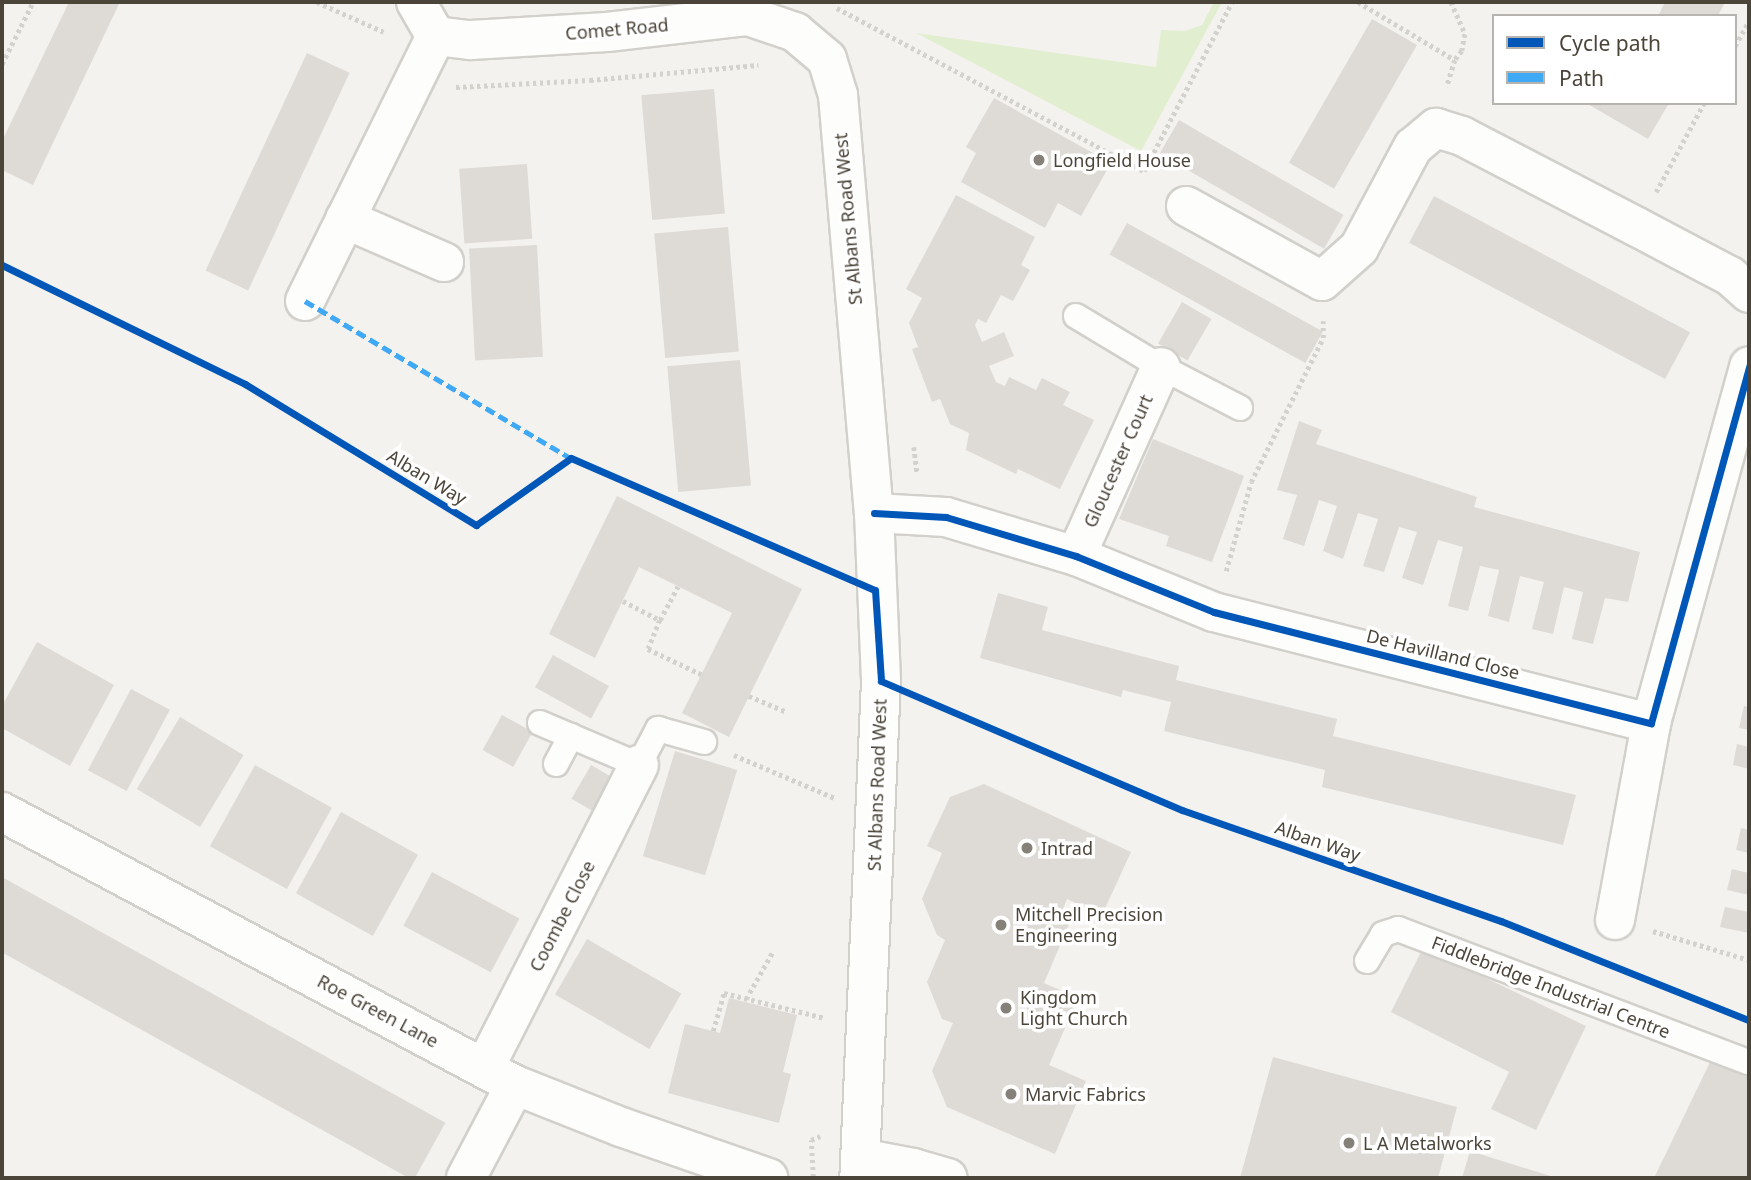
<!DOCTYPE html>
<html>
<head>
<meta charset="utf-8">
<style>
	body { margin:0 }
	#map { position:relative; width:1751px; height:1180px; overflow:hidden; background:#f4f2ee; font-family:"Noto Sans",sans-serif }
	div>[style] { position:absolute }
	.green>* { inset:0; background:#e1eecf }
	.building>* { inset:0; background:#dedbd6; transform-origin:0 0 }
	.path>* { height:4.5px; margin-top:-2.25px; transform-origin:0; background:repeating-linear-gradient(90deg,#d3d2cc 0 3.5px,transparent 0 7px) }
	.roads { filter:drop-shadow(2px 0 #d2d0cb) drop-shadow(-2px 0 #d2d0cb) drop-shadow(0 2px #d2d0cb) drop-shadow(0 -2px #d2d0cb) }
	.lane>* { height:24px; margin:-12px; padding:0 12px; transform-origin:12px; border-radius:12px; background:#fdfdfc }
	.street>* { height:38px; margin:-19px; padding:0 19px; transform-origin:19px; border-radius:19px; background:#fdfdfc }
	.quiet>* { height:5px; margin-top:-2.5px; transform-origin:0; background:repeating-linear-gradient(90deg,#3fa9f5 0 10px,transparent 0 15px) }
	.cycleway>* { height:7px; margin:-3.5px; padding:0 3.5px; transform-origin:3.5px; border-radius:3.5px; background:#0057b8 }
	.dots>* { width:19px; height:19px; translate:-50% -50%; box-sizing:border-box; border:4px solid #fff; border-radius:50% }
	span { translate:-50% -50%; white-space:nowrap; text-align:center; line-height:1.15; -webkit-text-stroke:7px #fff; paint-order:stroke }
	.street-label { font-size:18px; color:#4b4439 }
	.poi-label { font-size:18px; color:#4b4439 }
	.left { translate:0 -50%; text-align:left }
	.frame { position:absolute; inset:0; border:4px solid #4b4439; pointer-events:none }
	.legend { position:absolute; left:1492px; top:14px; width:245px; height:91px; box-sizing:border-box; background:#fff; border:2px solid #b7b4b0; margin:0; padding:9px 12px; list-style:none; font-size:21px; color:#4b4439 }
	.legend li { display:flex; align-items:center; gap:14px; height:35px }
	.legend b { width:35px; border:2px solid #b7b4b0 }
</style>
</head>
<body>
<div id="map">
	<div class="green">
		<i style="clip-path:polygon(1214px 2px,1222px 2px,1141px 151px,916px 33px,1156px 67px,1161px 30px,1185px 31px,1202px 25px)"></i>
	</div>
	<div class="building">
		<i style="clip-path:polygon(69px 2px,120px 2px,33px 185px,2px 170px,2px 141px)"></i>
		<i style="clip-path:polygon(1665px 2px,1725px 2px,1718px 16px,1658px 16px)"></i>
		<i style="left:1372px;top:19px;width:52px;height:166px;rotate:30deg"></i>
		<i style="left:307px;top:53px;width:47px;height:240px;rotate:25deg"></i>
		<i style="left:714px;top:89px;width:125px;height:73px;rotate:85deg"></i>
		<i style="clip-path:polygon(994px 98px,1111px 163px,1081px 216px,1058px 203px,1045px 228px,961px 182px,976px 153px,966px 147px)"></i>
		<i style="clip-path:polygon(1586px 103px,1669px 103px,1648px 139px)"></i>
		<i style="left:1179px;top:120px;width:190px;height:39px;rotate:30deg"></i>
		<i style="left:527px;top:164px;width:75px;height:68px;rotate:86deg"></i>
		<i style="clip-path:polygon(956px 195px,1035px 237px,1021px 265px,1030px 270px,1013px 301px,1001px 295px,986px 323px,978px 319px,975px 325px,982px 342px,1004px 332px,1014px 356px,989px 366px,996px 382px,1005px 386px,1009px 377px,1036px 390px,1042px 378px,1070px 392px,1063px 405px,1094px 420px,1060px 489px,1018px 469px,1016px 474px,966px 450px,969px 433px,950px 424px,940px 399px,932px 402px,912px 349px,918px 347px,909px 323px,922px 298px,906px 289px)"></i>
		<i style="left:1434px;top:196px;width:290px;height:53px;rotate:28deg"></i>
		<i style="left:1127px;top:223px;width:224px;height:36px;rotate:29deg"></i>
		<i style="left:728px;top:227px;width:125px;height:74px;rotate:85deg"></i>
		<i style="left:537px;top:245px;width:112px;height:68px;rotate:87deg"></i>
		<i style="left:1182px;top:302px;width:34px;height:48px;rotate:30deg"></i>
		<i style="left:740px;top:360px;width:126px;height:73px;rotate:85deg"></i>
		<i style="clip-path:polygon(1299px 421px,1322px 430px,1316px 444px,1477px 497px,1474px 507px,1640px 552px,1628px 602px,1605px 598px,1593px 644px,1572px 639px,1583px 592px,1564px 587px,1553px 634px,1532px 629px,1544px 582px,1520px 576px,1509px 622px,1488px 616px,1499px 570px,1480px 566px,1468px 611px,1448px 606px,1463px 547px,1438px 540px,1423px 585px,1402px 578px,1417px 532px,1399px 527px,1384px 572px,1363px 566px,1378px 519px,1358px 513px,1343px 559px,1323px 551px,1337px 506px,1319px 500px,1304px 546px,1283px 539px,1297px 495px,1277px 490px)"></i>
		<i style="clip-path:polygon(1153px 439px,1244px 476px,1212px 562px,1166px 546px,1169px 536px,1119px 519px)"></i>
		<i style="clip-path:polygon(617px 496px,802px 589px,729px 737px,682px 713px,732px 613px,639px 567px,595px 658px,549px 634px)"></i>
		<i style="clip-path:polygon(998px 593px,1048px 607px,1042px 630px,1179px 666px,1176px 680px,1337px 719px,1333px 736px,1576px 795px,1563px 845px,1322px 787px,1325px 770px,1164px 731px,1171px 702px,1123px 690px,1121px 697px,980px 658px)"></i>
		<i style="clip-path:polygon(37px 642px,114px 685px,70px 766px,2px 728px,2px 706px)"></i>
		<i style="left:553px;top:655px;width:64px;height:37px;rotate:29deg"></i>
		<i style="left:131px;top:689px;width:44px;height:92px;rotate:28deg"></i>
		<i style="clip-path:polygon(1744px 706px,1749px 707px,1749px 730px,1739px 728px)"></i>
		<i style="left:502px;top:715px;width:35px;height:40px;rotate:29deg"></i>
		<i style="left:180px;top:717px;width:74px;height:84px;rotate:31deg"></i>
		<i style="clip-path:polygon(1737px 744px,1749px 747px,1749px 769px,1733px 765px)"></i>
		<i style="left:675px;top:751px;width:65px;height:110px;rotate:17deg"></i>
		<i style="left:255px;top:765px;width:88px;height:93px;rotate:29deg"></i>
		<i style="left:591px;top:765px;width:36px;height:39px;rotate:30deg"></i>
		<i style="clip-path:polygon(984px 784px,1131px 852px,1102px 915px,1067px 899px,1063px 909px,1073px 915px,1044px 983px,1078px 998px,1049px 1065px,1086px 1081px,1055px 1154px,947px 1107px,932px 1071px,953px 1023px,942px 1019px,927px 982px,945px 940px,937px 935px,922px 899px,942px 853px,927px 846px,950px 797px)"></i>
		<i style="left:341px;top:812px;width:88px;height:93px;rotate:29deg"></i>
		<i style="clip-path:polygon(1741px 828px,1749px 830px,1749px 853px,1736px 850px)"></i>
		<i style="clip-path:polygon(1732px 869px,1749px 873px,1749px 895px,1727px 890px)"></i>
		<i style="left:432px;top:872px;width:99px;height:61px;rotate:28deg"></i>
		<i style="left:2px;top:877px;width:507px;height:66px;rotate:29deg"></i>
		<i style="clip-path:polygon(1725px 907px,1749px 912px,1749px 933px,1720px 927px)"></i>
		<i style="left:587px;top:939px;width:109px;height:64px;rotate:30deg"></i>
		<i style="clip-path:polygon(1423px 948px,1586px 1026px,1536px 1130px,1491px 1109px,1509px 1072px,1391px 1012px)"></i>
		<i style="clip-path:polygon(729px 998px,797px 1015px,783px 1072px,791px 1074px,779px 1123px,668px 1093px,685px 1024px,720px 1033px)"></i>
		<i style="clip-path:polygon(1713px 1056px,1749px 1074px,1749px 1178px,1654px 1178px)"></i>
		<i style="clip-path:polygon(1273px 1057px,1457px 1107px,1438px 1178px,1240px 1178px)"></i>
		<i style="clip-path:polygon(1470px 1151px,1557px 1178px,1462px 1178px)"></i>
	</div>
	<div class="path">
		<i style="left:317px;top:2px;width:73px;rotate:24.1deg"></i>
		<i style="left:1358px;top:2px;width:113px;rotate:30.9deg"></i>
		<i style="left:1455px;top:60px;width:28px;rotate:107deg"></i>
		<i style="left:1451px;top:2px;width:35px;rotate:66deg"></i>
		<i style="left:1465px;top:34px;width:17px;rotate:100deg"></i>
		<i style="left:1462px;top:51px;width:11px;rotate:128deg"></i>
		<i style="left:837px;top:8px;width:348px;rotate:28deg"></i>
		<i style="left:1144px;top:171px;width:191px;rotate:-62.5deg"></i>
		<i style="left:1735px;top:46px;width:29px;rotate:-61deg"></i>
		<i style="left:2px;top:64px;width:69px;rotate:-63.4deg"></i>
		<i style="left:456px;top:87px;width:134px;rotate:-3deg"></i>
		<i style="left:590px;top:80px;width:169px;rotate:-5.1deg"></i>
		<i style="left:1656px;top:192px;width:101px;rotate:-61.7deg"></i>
		<i style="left:914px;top:447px;width:26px;rotate:83deg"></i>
		<i style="left:1226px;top:571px;width:92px;rotate:-74.3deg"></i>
		<i style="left:1251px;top:482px;width:161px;rotate:-63.4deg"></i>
		<i style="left:1323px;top:338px;width:17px;rotate:-90deg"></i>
		<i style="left:623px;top:601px;width:42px;rotate:27.2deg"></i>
		<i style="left:660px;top:620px;width:38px;rotate:-62deg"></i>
		<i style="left:660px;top:620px;width:31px;rotate:112deg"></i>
		<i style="left:648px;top:649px;width:59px;rotate:25.3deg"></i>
		<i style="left:749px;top:696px;width:41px;rotate:22.8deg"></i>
		<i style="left:734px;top:755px;width:110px;rotate:23.1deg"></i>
		<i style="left:1653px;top:931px;width:100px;rotate:16.8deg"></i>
		<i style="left:746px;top:999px;width:53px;rotate:-60.5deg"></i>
		<i style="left:713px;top:1031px;width:40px;rotate:-74deg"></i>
		<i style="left:724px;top:993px;width:104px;rotate:13.9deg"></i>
		<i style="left:813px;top:1177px;width:37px;rotate:-93deg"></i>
		<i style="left:811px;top:1140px;width:10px;rotate:-24deg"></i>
	</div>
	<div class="roads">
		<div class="lane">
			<i style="left:1076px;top:316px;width:99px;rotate:31deg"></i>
			<i style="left:1161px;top:367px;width:89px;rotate:27.4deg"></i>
			<i style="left:540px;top:723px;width:108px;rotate:23deg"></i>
			<i style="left:639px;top:765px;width:41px;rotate:-62.2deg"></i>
			<i style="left:658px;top:729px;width:48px;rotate:15.8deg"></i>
			<i style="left:556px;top:764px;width:32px;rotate:-62deg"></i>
			<i style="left:1367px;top:961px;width:31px;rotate:-59deg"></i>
			<i style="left:1383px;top:934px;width:16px;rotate:-18deg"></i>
			<i style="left:1398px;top:929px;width:375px;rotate:20.8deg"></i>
		</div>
		<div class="street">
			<i style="left:416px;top:2px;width:39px;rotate:60deg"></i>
			<i style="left:436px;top:36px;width:35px;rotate:7deg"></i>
			<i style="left:471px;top:40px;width:136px;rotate:-3.4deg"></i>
			<i style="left:607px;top:32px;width:142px;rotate:-6.5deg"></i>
			<i style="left:748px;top:16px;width:50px;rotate:18.8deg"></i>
			<i style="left:795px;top:32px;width:42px;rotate:40.2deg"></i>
			<i style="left:827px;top:59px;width:38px;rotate:73deg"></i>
			<i style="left:838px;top:95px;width:420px;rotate:85.1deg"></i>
			<i style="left:874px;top:513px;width:168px;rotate:87.6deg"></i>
			<i style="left:881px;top:681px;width:497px;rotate:92.5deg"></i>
			<i style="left:1186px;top:206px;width:155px;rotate:28.9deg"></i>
			<i style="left:1322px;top:281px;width:50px;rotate:-41.7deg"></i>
			<i style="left:1359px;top:248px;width:115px;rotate:-61.9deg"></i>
			<i style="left:1413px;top:147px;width:30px;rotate:-40deg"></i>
			<i style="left:1436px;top:128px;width:27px;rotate:17deg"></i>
			<i style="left:1462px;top:136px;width:197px;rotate:27.5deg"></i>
			<i style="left:1637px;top:227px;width:105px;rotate:27.8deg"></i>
			<i style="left:1730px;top:276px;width:25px;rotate:42deg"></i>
			<i style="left:345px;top:219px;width:108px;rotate:23.5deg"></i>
			<i style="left:305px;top:301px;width:296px;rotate:-63.7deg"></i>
			<i style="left:874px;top:513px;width:72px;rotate:3.2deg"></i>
			<i style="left:946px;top:517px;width:136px;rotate:16.7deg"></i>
			<i style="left:1076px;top:556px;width:149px;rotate:22.1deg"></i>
			<i style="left:1214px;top:612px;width:451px;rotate:14.3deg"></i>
			<i style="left:1651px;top:723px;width:370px;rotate:-74.6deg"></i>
			<i style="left:1076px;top:556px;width:207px;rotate:-65.8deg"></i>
			<i style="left:2px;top:812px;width:581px;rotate:28.02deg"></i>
			<i style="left:515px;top:1085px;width:114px;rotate:21.6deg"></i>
			<i style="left:621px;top:1127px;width:156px;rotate:19.1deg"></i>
			<i style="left:1615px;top:920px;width:200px;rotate:-79.6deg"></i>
			<i style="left:485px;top:1067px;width:339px;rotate:-63deg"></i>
			<i style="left:860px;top:1158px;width:54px;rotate:10.7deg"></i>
			<i style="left:913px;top:1168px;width:36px;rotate:16deg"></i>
			<i style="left:466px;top:1178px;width:105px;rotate:-62.2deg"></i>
		</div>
	</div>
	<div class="quiet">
		<i style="left:305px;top:301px;width:309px;rotate:30.6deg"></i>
	</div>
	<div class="cycleway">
		<i style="left:2px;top:265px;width:271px;rotate:26.1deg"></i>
		<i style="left:245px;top:384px;width:271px;rotate:31.4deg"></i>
		<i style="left:476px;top:525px;width:116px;rotate:-35.2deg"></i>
		<i style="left:571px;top:458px;width:331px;rotate:23.5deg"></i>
		<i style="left:875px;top:590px;width:91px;rotate:86.2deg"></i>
		<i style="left:881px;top:681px;width:327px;rotate:23.2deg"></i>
		<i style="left:1182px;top:810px;width:338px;rotate:19.2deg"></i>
		<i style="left:1501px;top:921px;width:267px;rotate:21.8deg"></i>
		<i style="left:874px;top:513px;width:72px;rotate:3.2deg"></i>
		<i style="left:946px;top:517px;width:136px;rotate:16.7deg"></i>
		<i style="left:1076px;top:556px;width:149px;rotate:22.1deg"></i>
		<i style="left:1214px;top:612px;width:451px;rotate:14.3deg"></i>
		<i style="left:1651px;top:723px;width:370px;rotate:-74.6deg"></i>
	</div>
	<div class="dots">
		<i style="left:1039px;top:160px;background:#868178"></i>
		<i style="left:1027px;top:848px;background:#868178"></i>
		<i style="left:1001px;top:925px;background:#868178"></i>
		<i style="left:1006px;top:1008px;background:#868178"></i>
		<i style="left:1011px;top:1094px;background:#868178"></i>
		<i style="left:1349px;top:1143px;background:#868178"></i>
	</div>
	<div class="street-label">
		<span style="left:617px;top:29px;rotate:-5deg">Comet Road</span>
		<span style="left:848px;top:219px;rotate:-95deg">St Albans Road West</span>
		<span style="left:1118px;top:461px;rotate:-66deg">Gloucester Court</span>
		<span style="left:427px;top:477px;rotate:31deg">Alban Way</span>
		<span style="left:1443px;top:654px;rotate:14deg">De Havilland Close</span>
		<span style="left:877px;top:785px;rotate:-88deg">St Albans Road West</span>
		<span style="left:1318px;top:841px;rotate:19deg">Alban Way</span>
		<span style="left:562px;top:916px;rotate:-63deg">Coombe Close</span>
		<span style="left:1551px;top:987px;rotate:21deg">Fiddlebridge Industrial Centre</span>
		<span style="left:378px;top:1011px;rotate:28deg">Roe Green Lane</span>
	</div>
	<div class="poi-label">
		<span class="left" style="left:1053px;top:160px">Longfield House</span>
		<span class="left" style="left:1041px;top:848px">Intrad</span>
		<span class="left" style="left:1015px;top:925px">Mitchell Precision<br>Engineering</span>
		<span class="left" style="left:1020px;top:1008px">Kingdom<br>Light Church</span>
		<span class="left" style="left:1025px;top:1094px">Marvic Fabrics</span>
		<span class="left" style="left:1363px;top:1143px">L A Metalworks</span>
	</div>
	<div class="frame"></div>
	<ul class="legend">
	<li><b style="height:9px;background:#0057b8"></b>Cycle path</li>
	<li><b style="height:9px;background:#3fa9f5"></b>Path</li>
	</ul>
</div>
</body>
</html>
